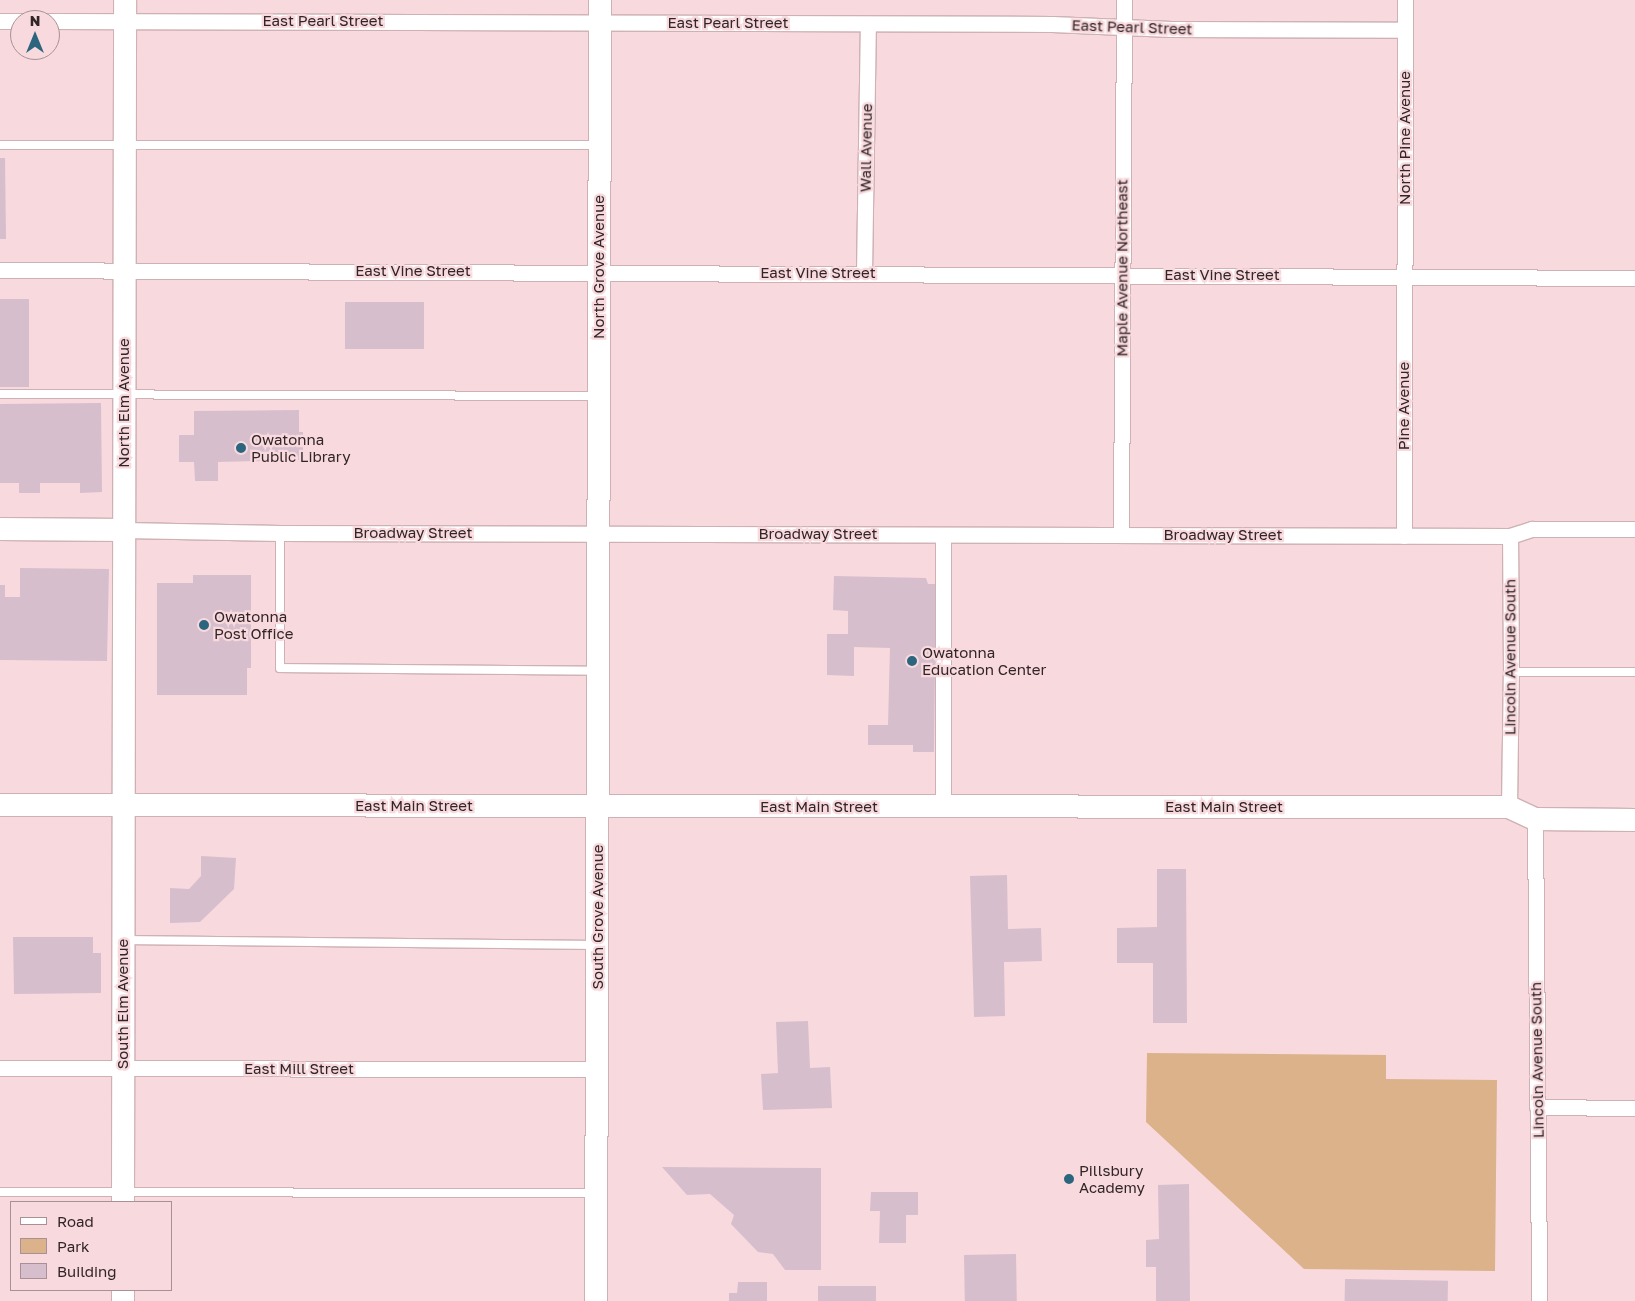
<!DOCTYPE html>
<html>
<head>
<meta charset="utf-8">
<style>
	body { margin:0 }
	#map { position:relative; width:1635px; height:1301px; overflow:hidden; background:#f8d9dd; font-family:"Golos Text",sans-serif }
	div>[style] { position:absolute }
	.green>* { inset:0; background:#dbb28a }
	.building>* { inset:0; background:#d7becd; transform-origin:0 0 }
	.roads { filter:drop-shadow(1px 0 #ceb1b4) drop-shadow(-1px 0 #ceb1b4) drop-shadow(0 1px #ceb1b4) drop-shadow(0 -1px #ceb1b4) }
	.lane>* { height:8px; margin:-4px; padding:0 4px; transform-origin:4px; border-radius:4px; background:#fff }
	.street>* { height:15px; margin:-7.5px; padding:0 7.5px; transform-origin:7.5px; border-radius:7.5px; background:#fff }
	.secondary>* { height:22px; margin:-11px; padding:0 11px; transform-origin:11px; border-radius:11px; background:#fff }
	.dots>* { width:14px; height:14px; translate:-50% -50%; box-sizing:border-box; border:2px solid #f8d9dd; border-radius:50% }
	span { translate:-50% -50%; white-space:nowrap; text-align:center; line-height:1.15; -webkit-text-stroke:4.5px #f8d9dd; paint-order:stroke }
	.street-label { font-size:15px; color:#312527 }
	.poi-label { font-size:15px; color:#312527 }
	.left { translate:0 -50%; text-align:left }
	.legend { position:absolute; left:10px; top:1201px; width:162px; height:90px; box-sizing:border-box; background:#f8d9dd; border:1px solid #a89194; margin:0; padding:6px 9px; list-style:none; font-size:15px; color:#312527 }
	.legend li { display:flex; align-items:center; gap:10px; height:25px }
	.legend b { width:25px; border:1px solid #a89194 }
	.north { position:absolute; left:10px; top:10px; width:50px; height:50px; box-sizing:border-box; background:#f8d9dd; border:1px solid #a89194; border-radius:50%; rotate:0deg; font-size:14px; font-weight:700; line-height:20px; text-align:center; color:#312527 }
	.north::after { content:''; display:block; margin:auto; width:18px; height:22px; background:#2b657e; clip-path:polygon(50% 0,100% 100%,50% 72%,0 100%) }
</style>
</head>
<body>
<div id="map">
	<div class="green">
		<i style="clip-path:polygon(1147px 1053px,1386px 1055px,1386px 1079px,1497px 1080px,1495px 1271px,1304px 1269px,1146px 1122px)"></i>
	</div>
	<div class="building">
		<i style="clip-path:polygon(0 158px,5px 158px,6px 239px,0 239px)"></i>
		<i style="left:0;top:299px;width:29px;height:88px"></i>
		<i style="left:345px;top:302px;width:79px;height:47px"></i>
		<i style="clip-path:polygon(101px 403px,102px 492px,80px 493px,80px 483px,40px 483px,40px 493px,19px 493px,19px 483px,0 483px,0 404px)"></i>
		<i style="clip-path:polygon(299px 410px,299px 432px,303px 432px,303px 460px,218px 462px,218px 481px,195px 481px,194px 462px,179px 462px,179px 435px,194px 435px,194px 411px)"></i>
		<i style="clip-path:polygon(20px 568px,109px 569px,107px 661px,0 660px,0 585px,5px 585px,5px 597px,20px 597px)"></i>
		<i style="clip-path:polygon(193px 575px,251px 575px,251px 668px,247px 668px,247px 695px,157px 695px,157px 583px,193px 583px)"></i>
		<i style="clip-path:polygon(834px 576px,926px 578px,928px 584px,936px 584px,934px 752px,913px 752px,913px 745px,868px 745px,868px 725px,888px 725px,890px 648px,854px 647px,854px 676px,827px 675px,827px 634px,848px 634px,848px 611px,833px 610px)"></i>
		<i style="clip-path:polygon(201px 856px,236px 858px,234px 889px,200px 922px,170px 923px,170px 888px,189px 889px,201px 876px)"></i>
		<i style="clip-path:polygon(1157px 869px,1186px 869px,1187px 1023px,1153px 1023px,1153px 963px,1117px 963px,1117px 928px,1157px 927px)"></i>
		<i style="clip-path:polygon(1007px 875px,1008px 929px,1041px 928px,1042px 961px,1004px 962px,1005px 1016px,974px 1017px,970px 876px)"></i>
		<i style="clip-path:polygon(13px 937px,93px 937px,93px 953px,101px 953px,101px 993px,14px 994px)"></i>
		<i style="clip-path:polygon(808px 1021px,810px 1068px,830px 1067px,832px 1108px,763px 1110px,761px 1074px,778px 1073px,776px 1022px)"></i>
		<i style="clip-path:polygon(662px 1167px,821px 1168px,821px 1270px,785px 1270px,773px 1254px,758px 1252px,731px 1224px,734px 1215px,710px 1194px,687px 1195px)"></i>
		<i style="clip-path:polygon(1189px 1184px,1190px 1301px,1156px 1301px,1156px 1267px,1146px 1267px,1146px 1240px,1159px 1239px,1158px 1185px)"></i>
		<i style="clip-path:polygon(871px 1192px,918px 1192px,918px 1215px,906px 1215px,906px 1243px,879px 1243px,880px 1211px,870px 1211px)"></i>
		<i style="left:1016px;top:1254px;width:47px;height:52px;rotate:89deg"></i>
		<i style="left:1345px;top:1279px;width:103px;height:22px;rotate:1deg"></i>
		<i style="clip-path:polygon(738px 1282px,767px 1282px,767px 1301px,729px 1301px,729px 1293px,737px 1293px)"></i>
		<i style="left:876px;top:1286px;width:15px;height:58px;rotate:90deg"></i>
	</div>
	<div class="roads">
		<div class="lane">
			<i style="left:0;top:145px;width:598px"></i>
			<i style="left:0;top:394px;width:597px;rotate:0.19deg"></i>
			<i style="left:280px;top:533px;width:135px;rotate:90deg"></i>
			<i style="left:280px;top:668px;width:315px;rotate:0.5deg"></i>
			<i style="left:1511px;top:672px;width:124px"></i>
			<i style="left:126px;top:940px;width:468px;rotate:0.6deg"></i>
			<i style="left:0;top:1192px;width:595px;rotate:0.1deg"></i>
		</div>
		<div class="street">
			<i style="left:0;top:21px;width:20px"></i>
			<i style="left:50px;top:21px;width:1002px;rotate:0.17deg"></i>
			<i style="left:1052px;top:24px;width:119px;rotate:2.4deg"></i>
			<i style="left:1171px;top:29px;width:234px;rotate:0.2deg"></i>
			<i style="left:0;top:270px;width:1635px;rotate:0.28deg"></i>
			<i style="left:864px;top:273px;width:249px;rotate:-89.1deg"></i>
			<i style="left:124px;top:530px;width:156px;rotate:1.1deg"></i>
			<i style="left:280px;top:533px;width:1230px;rotate:0.14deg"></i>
			<i style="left:1510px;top:536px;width:23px;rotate:-18deg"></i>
			<i style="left:1532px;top:529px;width:103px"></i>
			<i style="left:943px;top:535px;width:272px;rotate:90deg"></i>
			<i style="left:1121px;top:535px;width:535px;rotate:-89.68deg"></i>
			<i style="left:1404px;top:536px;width:536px;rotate:-89.89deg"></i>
			<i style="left:1509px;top:807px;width:135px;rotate:-89.2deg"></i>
			<i style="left:1511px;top:672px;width:136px;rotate:-90.4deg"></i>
			<i style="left:1535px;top:819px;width:482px;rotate:89.5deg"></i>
			<i style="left:0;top:1068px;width:597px;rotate:0.1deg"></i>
			<i style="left:1537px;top:1107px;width:98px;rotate:0.6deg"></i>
		</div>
		<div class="secondary">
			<i style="left:0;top:529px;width:124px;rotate:0.5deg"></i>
			<i style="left:0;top:805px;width:1509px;rotate:0.08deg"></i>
			<i style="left:1509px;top:807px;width:29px;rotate:25deg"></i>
			<i style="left:1535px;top:819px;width:100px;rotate:0.6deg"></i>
			<i style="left:123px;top:1202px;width:1202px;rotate:-89.9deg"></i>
			<i style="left:123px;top:1290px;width:11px;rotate:90deg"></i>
			<i style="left:596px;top:1301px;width:1301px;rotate:-89.82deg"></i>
		</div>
	</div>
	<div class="dots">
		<i style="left:241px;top:448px;background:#2b657e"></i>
		<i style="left:204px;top:625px;background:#2b657e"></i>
		<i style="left:912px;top:661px;background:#2b657e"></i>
		<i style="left:1069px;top:1179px;background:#2b657e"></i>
	</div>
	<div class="street-label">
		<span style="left:323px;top:21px">East Pearl Street</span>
		<span style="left:728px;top:23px">East Pearl Street</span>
		<span style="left:1132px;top:27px;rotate:2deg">East Pearl Street</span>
		<span style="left:1405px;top:138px;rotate:-90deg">North Pine Avenue</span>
		<span style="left:866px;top:148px;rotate:-89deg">Wall Avenue</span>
		<span style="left:599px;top:267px;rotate:-90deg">North Grove Avenue</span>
		<span style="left:1122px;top:268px;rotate:-90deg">Maple Avenue Northeast</span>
		<span style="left:413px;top:271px">East Vine Street</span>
		<span style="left:818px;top:273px">East Vine Street</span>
		<span style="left:1222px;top:275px">East Vine Street</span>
		<span style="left:124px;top:403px;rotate:-90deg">North Elm Avenue</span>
		<span style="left:1404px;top:406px;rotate:-90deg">Pine Avenue</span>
		<span style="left:413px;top:533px">Broadway Street</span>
		<span style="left:818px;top:534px">Broadway Street</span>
		<span style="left:1223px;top:535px">Broadway Street</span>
		<span style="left:1510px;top:657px;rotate:-90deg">Lincoln Avenue South</span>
		<span style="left:414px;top:806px">East Main Street</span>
		<span style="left:819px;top:807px">East Main Street</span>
		<span style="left:1224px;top:807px">East Main Street</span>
		<span style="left:598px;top:917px;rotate:-90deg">South Grove Avenue</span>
		<span style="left:123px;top:1004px;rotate:-90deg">South Elm Avenue</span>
		<span style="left:1537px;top:1060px;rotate:-91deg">Lincoln Avenue South</span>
		<span style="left:299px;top:1069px">East Mill Street</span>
	</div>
	<div class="poi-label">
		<span class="left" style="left:251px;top:448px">Owatonna<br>Public Library</span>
		<span class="left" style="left:214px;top:625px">Owatonna<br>Post Office</span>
		<span class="left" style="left:922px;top:661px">Owatonna<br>Education Center</span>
		<span class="left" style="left:1079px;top:1179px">Pillsbury<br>Academy</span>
	</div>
	<ul class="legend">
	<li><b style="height:6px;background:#fff"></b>Road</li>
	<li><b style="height:14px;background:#dbb28a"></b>Park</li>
	<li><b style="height:14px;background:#d7becd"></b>Building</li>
	</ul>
	<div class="north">N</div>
</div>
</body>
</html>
